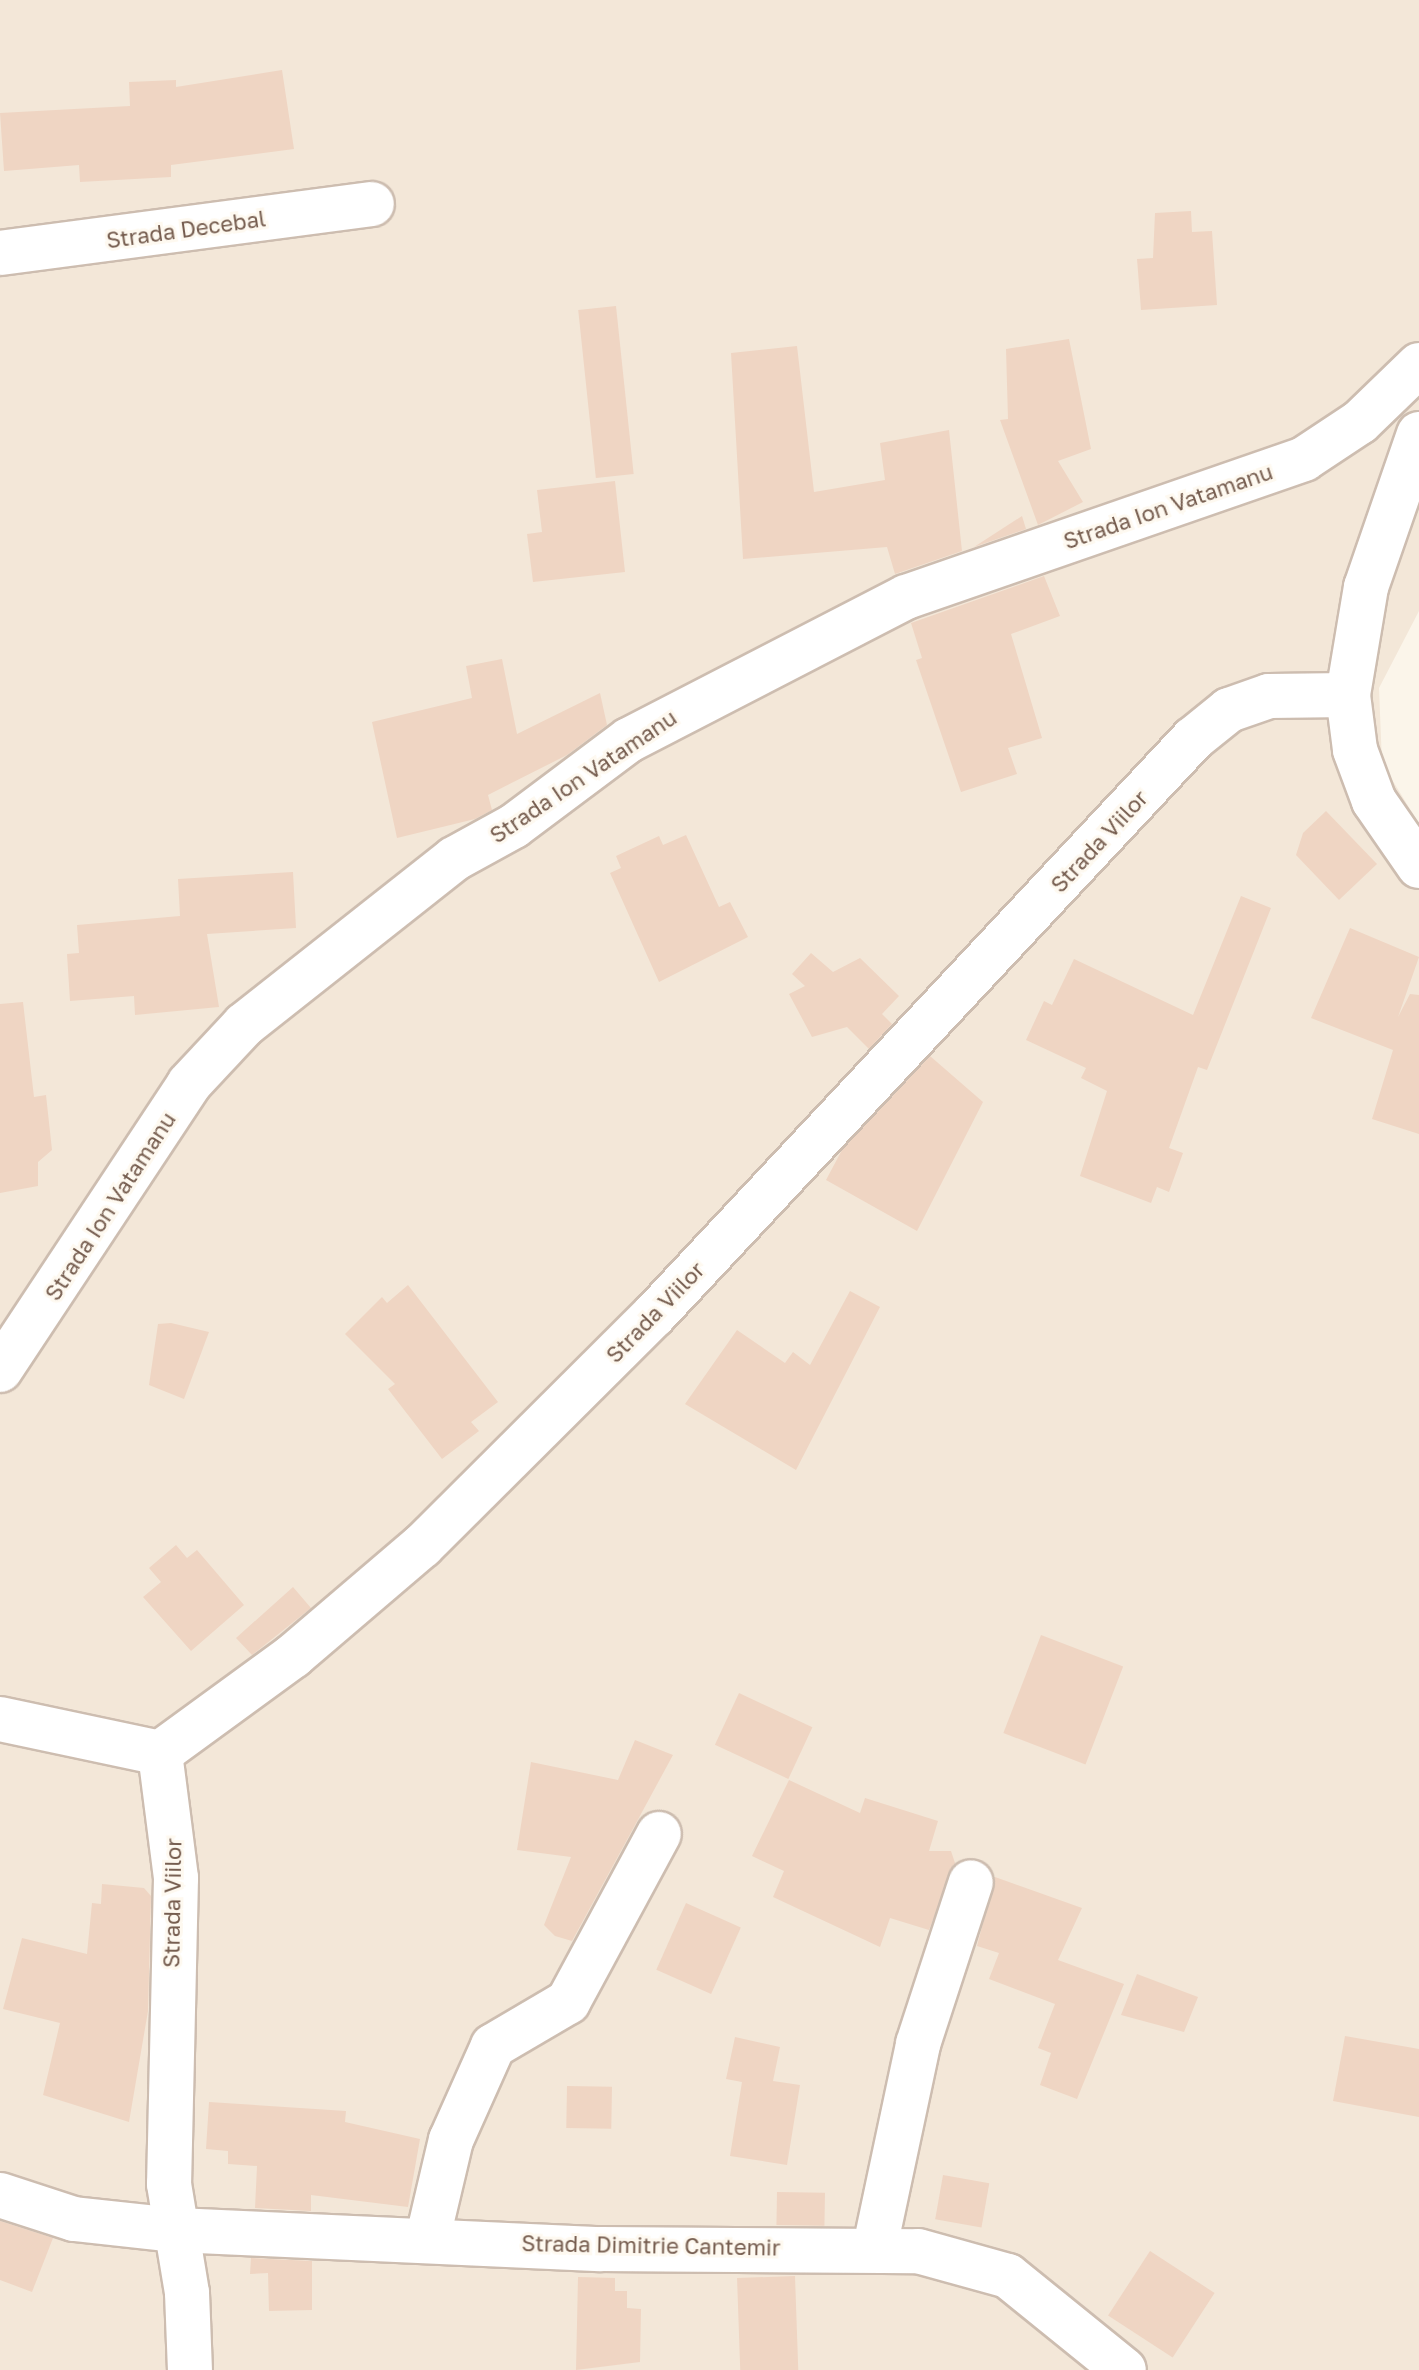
<!DOCTYPE html>
<html>
<head>
<meta charset="utf-8">
<style>
	body { margin:0 }
	#map { position:relative; width:1419px; height:2370px; overflow:hidden; background:#fbf5ea; font-family:"Golos Text",sans-serif }
	div>[style] { position:absolute }
	.residential>* { inset:0; background:#f3e7d8 }
	.building>* { inset:0; background:#efd5c3; transform-origin:0 0 }
	.roads { filter:drop-shadow(2px 0 #cdbdb0) drop-shadow(-2px 0 #cdbdb0) drop-shadow(0 2px #cdbdb0) drop-shadow(0 -2px #cdbdb0) }
	.minor>* { height:44px; margin:-22px; padding:0 22px; transform-origin:22px; border-radius:22px; background:#fff }
	span { translate:-50% -50%; white-space:nowrap; text-align:center; line-height:1.15; -webkit-text-stroke:6px #fef9f0; paint-order:stroke }
	.street-label { font-size:22px; color:#755c4e }
</style>
</head>
<body>
<div id="map">
	<div class="residential">
		<i style="clip-path:polygon(0 0,1419px 0,1419px 611px,1379px 688px,1382px 763px,1419px 824px,1419px 2370px,0 2370px)"></i>
	</div>
	<div class="building">
		<i style="clip-path:polygon(282px 70px,294px 149px,171px 165px,171px 177px,80px 182px,79px 165px,4px 171px,0 113px,130px 106px,129px 82px,176px 80px,176px 87px)"></i>
		<i style="clip-path:polygon(1191px 211px,1192px 232px,1212px 231px,1217px 305px,1141px 310px,1137px 259px,1153px 258px,1155px 213px)"></i>
		<i style="left:616px;top:306px;width:169px;height:38px;rotate:84deg"></i>
		<i style="clip-path:polygon(1069px 339px,1091px 449px,1058px 461px,1083px 502px,1038px 525px,1000px 420px,1008px 419px,1006px 349px)"></i>
		<i style="clip-path:polygon(797px 346px,814px 492px,885px 480px,880px 443px,949px 430px,962px 551px,895px 574px,887px 547px,743px 559px,731px 353px)"></i>
		<i style="clip-path:polygon(615px 481px,625px 572px,533px 582px,527px 534px,542px 532px,537px 490px)"></i>
		<i style="clip-path:polygon(1022px 516px,1026px 529px,974px 547px)"></i>
		<i style="clip-path:polygon(1044px 576px,1060px 616px,1011px 634px,1042px 738px,1008px 748px,1017px 774px,961px 792px,916px 660px,922px 658px,911px 623px)"></i>
		<i style="clip-path:polygon(502px 659px,517px 734px,600px 693px,607px 725px,567px 755px,488px 795px,492px 810px,475px 819px,397px 838px,372px 722px,472px 698px,466px 666px)"></i>
		<i style="clip-path:polygon(1326px 811px,1377px 864px,1339px 900px,1296px 855px,1303px 833px)"></i>
		<i style="clip-path:polygon(686px 835px,719px 907px,730px 902px,748px 937px,659px 982px,610px 873px,621px 868px,616px 856px,659px 836px,663px 845px)"></i>
		<i style="clip-path:polygon(293px 872px,296px 928px,207px 934px,219px 1007px,135px 1015px,134px 996px,70px 1001px,67px 954px,79px 953px,77px 925px,180px 916px,178px 879px)"></i>
		<i style="clip-path:polygon(1241px 896px,1271px 908px,1207px 1070px,1198px 1067px,1169px 1148px,1183px 1153px,1169px 1192px,1157px 1187px,1151px 1203px,1080px 1176px,1107px 1091px,1081px 1078px,1086px 1068px,1026px 1040px,1044px 1001px,1052px 1005px,1074px 959px,1193px 1015px)"></i>
		<i style="clip-path:polygon(1350px 928px,1419px 957px,1398px 1017px,1410px 994px,1419px 995px,1419px 1134px,1372px 1119px,1393px 1050px,1311px 1018px)"></i>
		<i style="clip-path:polygon(811px 953px,833px 972px,860px 958px,899px 996px,882px 1014px,892px 1024px,869px 1049px,847px 1027px,812px 1037px,789px 994px,805px 986px,792px 974px)"></i>
		<i style="clip-path:polygon(23px 1002px,34px 1097px,46px 1095px,52px 1150px,38px 1162px,38px 1186px,0 1193px,0 1004px)"></i>
		<i style="clip-path:polygon(930px 1056px,983px 1102px,917px 1231px,826px 1180px,842px 1150px)"></i>
		<i style="clip-path:polygon(408px 1285px,498px 1402px,471px 1422px,479px 1431px,442px 1459px,388px 1389px,395px 1384px,345px 1334px,382px 1297px,387px 1303px)"></i>
		<i style="clip-path:polygon(850px 1291px,880px 1307px,796px 1470px,685px 1404px,737px 1330px,785px 1363px,793px 1352px,810px 1365px)"></i>
		<i style="clip-path:polygon(171px 1323px,209px 1332px,184px 1399px,149px 1385px,158px 1324px)"></i>
		<i style="clip-path:polygon(176px 1545px,187px 1558px,197px 1550px,244px 1605px,191px 1651px,143px 1597px,161px 1582px,149px 1568px)"></i>
		<i style="clip-path:polygon(293px 1587px,311px 1608px,252px 1655px,236px 1638px)"></i>
		<i style="left:1041px;top:1635px;width:88px;height:105px;rotate:21deg"></i>
		<i style="left:739px;top:1693px;width:81px;height:57px;rotate:25deg"></i>
		<i style="clip-path:polygon(635px 1740px,673px 1755px,572px 1941px,555px 1936px,544px 1925px,571px 1857px,517px 1850px,531px 1762px,618px 1780px)"></i>
		<i style="clip-path:polygon(789px 1780px,860px 1813px,865px 1798px,938px 1821px,929px 1851px,951px 1851px,955px 1863px,929px 1930px,890px 1918px,880px 1947px,773px 1897px,784px 1871px,752px 1856px)"></i>
		<i style="clip-path:polygon(995px 1877px,1082px 1908px,1058px 1960px,1124px 1984px,1077px 2099px,1040px 2085px,1051px 2053px,1038px 2048px,1055px 2004px,989px 1979px,999px 1953px,977px 1946px)"></i>
		<i style="clip-path:polygon(102px 1884px,144px 1888px,151px 1896px,148px 2011px,129px 2122px,43px 2095px,60px 2023px,3px 2009px,22px 1938px,87px 1954px,92px 1903px,101px 1904px)"></i>
		<i style="left:686px;top:1903px;width:60px;height:73px;rotate:24deg"></i>
		<i style="clip-path:polygon(1137px 1974px,1198px 1997px,1184px 2032px,1121px 2015px)"></i>
		<i style="clip-path:polygon(1345px 2036px,1419px 2049px,1419px 2117px,1333px 2101px)"></i>
		<i style="clip-path:polygon(735px 2037px,780px 2047px,773px 2081px,800px 2085px,787px 2165px,730px 2156px,742px 2082px,726px 2079px)"></i>
		<i style="left:567px;top:2086px;width:45px;height:42px;rotate:1deg"></i>
		<i style="clip-path:polygon(209px 2102px,346px 2111px,345px 2122px,420px 2139px,408px 2207px,311px 2195px,311px 2211px,255px 2208px,257px 2166px,228px 2164px,228px 2151px,206px 2149px)"></i>
		<i style="left:943px;top:2175px;width:47px;height:45px;rotate:10deg"></i>
		<i style="left:777px;top:2192px;width:48px;height:33px;rotate:1deg"></i>
		<i style="clip-path:polygon(0 2221px,53px 2238px,32px 2292px,0 2280px)"></i>
		<i style="left:1150px;top:2251px;width:77px;height:77px;rotate:33deg"></i>
		<i style="clip-path:polygon(251px 2258px,312px 2261px,312px 2310px,269px 2311px,268px 2273px,250px 2274px)"></i>
		<i style="left:795px;top:2276px;width:94px;height:58px;rotate:88deg"></i>
		<i style="clip-path:polygon(578px 2277px,615px 2278px,615px 2291px,627px 2291px,627px 2308px,641px 2309px,640px 2362px,576px 2370px)"></i>
	</div>
	<div class="roads">
		<div class="minor">
			<i style="left:0;top:253px;width:375px;rotate:-7.5deg"></i>
			<i style="left:1419px;top:434px;width:162px;rotate:109.1deg"></i>
			<i style="left:1366px;top:587px;width:109px;rotate:99.5deg"></i>
			<i style="left:1348px;top:695px;width:55px;rotate:82.7deg"></i>
			<i style="left:1355px;top:750px;width:54px;rotate:69.6deg"></i>
			<i style="left:1374px;top:801px;width:79px;rotate:55.3deg"></i>
			<i style="left:0;top:1370px;width:343px;rotate:-56.5deg"></i>
			<i style="left:189px;top:1084px;width:81px;rotate:-47deg"></i>
			<i style="left:244px;top:1025px;width:268px;rotate:-38.3deg"></i>
			<i style="left:454px;top:859px;width:68px;rotate:-28.8deg"></i>
			<i style="left:514px;top:826px;width:144px;rotate:-36.8deg"></i>
			<i style="left:629px;top:740px;width:312px;rotate:-27.3deg"></i>
			<i style="left:906px;top:597px;width:421px;rotate:-19.1deg"></i>
			<i style="left:1304px;top:459px;width:67px;rotate:-33.5deg"></i>
			<i style="left:1360px;top:422px;width:82px;rotate:-44deg"></i>
			<i style="left:0;top:1719px;width:164px;rotate:12deg"></i>
			<i style="left:160px;top:1753px;width:165px;rotate:-36.1deg"></i>
			<i style="left:293px;top:1656px;width:170px;rotate:-40.5deg"></i>
			<i style="left:422px;top:1546px;width:327px;rotate:-44.9deg"></i>
			<i style="left:654px;top:1315px;width:789px;rotate:-46.9deg"></i>
			<i style="left:1193px;top:739px;width:46px;rotate:-38.9deg"></i>
			<i style="left:1229px;top:710px;width:42px;rotate:-19.3deg"></i>
			<i style="left:1269px;top:696px;width:79px;rotate:-0.7deg"></i>
			<i style="left:160px;top:1753px;width:126px;rotate:82.7deg"></i>
			<i style="left:176px;top:1878px;width:306px;rotate:91.3deg"></i>
			<i style="left:169px;top:2184px;width:110px;rotate:80.6deg"></i>
			<i style="left:187px;top:2293px;width:77px;rotate:87.8deg"></i>
			<i style="left:0;top:2195px;width:78px;rotate:18deg"></i>
			<i style="left:74px;top:2219px;width:103px;rotate:6.2deg"></i>
			<i style="left:176px;top:2230px;width:425px;rotate:2.6deg"></i>
			<i style="left:601px;top:2249px;width:317px;rotate:0.4deg"></i>
			<i style="left:918px;top:2251px;width:93px;rotate:15.5deg"></i>
			<i style="left:1008px;top:2276px;width:149px;rotate:39deg"></i>
			<i style="left:428px;top:2237px;width:100px;rotate:-76.7deg"></i>
			<i style="left:451px;top:2140px;width:103px;rotate:-65.9deg"></i>
			<i style="left:493px;top:2046px;width:87px;rotate:-30.4deg"></i>
			<i style="left:568px;top:2002px;width:191px;rotate:-61.6deg"></i>
			<i style="left:875px;top:2247px;width:208px;rotate:-78deg"></i>
			<i style="left:918px;top:2044px;width:170px;rotate:-71.9deg"></i>
		</div>
	</div>
	<div class="street-label">
		<span style="left:186px;top:229px;rotate:-8deg">Strada Decebal</span>
		<span style="left:1168px;top:506px;rotate:-19deg">Strada Ion Vatamanu</span>
		<span style="left:583px;top:776px;rotate:-34deg">Strada Ion Vatamanu</span>
		<span style="left:1099px;top:841px;rotate:-47deg">Strada Viilor</span>
		<span style="left:110px;top:1206px;rotate:-57deg">Strada Ion Vatamanu</span>
		<span style="left:655px;top:1312px;rotate:-46deg">Strada Viilor</span>
		<span style="left:172px;top:1903px;rotate:-89deg">Strada Viilor</span>
		<span style="left:651px;top:2245px;rotate:1deg">Strada Dimitrie Cantemir</span>
	</div>
</div>
</body>
</html>
